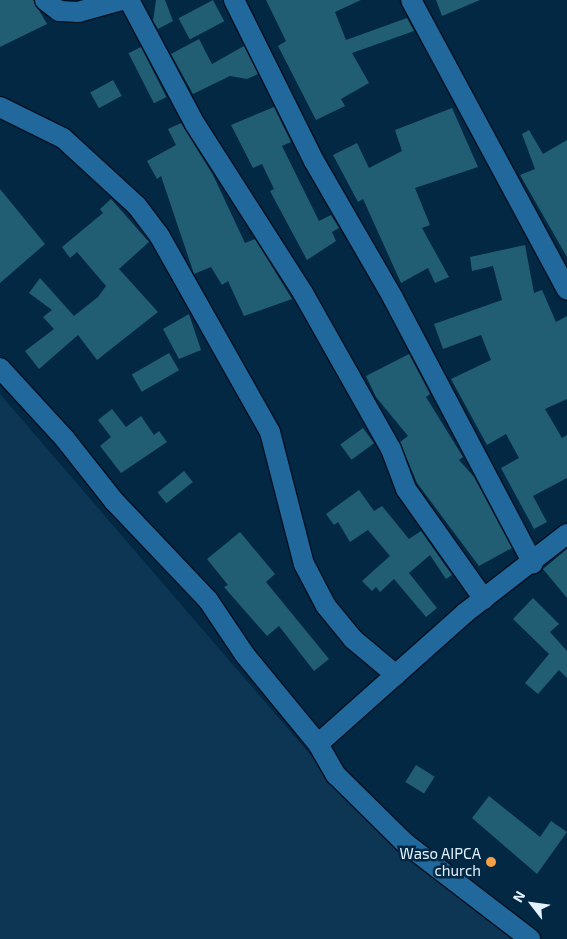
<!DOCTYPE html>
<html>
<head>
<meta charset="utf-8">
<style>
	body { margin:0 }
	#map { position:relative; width:567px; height:939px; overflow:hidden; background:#022843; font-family:"Exo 2",sans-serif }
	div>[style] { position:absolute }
	.built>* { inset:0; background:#0c3653 }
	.building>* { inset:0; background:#215e74; transform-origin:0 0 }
	.roads { filter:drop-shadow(1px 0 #001020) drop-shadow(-1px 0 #001020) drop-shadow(0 1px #001020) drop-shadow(0 -1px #001020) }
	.minor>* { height:20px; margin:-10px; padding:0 10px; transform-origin:10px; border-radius:10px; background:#21689c }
	.dots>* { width:14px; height:14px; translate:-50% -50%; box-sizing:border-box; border:2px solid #022843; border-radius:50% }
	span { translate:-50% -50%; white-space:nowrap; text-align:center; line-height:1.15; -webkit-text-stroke:5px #022843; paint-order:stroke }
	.poi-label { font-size:15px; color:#e4f1fe }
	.right { translate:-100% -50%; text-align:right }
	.north { position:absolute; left:507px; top:879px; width:50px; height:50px; -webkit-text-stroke:4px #022843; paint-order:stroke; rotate:300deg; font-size:14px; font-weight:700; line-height:20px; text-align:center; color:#e4f1fe }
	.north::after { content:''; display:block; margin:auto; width:18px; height:22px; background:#e4f1fe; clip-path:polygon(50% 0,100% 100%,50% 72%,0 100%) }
</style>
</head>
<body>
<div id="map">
	<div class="built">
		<i style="clip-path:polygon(0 394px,364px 817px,538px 939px,0 939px)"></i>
	</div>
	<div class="building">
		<i style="clip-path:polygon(0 0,33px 0,47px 24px,0 47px)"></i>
		<i style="clip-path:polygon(156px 0,165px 0,173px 21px,158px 29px,153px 21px)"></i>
		<i style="left:213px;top:0;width:24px;height:39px;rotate:62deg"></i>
		<i style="clip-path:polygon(266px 0,361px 0,335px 12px,346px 40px,407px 18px,414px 31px,352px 53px,369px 83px,341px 99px,345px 106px,316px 120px,278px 46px,286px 41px)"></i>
		<i style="clip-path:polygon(436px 0,480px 0,442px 16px)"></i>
		<i style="clip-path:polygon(199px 39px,212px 64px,244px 46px,258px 74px,247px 79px,230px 76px,193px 94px,171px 54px)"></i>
		<i style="left:141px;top:47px;width:56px;height:14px;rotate:63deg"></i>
		<i style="left:113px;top:80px;width:18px;height:26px;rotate:61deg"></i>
		<i style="clip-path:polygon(274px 107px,291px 142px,282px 146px,319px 221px,331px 215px,339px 228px,332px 232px,336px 241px,307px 260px,270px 191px,274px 189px,262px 164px,253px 168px,231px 125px)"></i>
		<i style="clip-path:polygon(452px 108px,478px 167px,415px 188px,430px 225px,422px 228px,449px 277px,435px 283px,428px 268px,401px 283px,363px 199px,358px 202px,333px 155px,357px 143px,369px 168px,402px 151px,395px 130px)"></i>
		<i style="clip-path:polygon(181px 123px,213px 175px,245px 243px,255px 239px,292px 299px,244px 316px,228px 281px,222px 285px,211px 267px,194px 274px,161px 176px,157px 179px,147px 161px,176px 145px,168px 129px)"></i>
		<i style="clip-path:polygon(529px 130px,543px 154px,567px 140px,567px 257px,520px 175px,535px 169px,522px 134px)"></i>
		<i style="clip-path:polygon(0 189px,45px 244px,0 283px)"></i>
		<i style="clip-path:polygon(111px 199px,149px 242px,119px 269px,158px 312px,97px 360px,78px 335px,39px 369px,25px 351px,54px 329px,43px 317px,52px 310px,29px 293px,40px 278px,74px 316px,98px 297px,106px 286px,77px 252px,70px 258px,62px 247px,103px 213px,100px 209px)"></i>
		<i style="clip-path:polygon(525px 245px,534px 293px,542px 290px,556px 322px,567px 316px,567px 399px,545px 409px,562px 438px,567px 435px,567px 478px,533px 496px,547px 522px,534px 529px,501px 468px,519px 458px,506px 434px,487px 445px,451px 379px,491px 360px,481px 335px,443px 349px,434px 324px,502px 300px,493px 266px,472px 271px,470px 257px)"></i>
		<i style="clip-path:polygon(189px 314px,201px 350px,179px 359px,163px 329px)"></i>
		<i style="left:169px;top:353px;width:20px;height:43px;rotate:60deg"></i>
		<i style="clip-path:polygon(409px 354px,430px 394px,426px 397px,463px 457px,459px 460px,474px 477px,512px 548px,479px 566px,417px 483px,400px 442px,408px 436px,376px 397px,366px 376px)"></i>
		<i style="clip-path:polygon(112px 409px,126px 427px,141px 416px,154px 435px,159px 431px,167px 442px,121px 473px,100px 446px,111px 437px,98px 420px)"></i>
		<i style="left:363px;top:428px;width:19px;height:28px;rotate:54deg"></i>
		<i style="left:184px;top:471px;width:14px;height:34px;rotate:51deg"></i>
		<i style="clip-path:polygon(359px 490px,374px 511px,382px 506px,409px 539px,421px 531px,452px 575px,446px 579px,430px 555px,409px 573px,437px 608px,426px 617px,394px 579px,380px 592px,376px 587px,372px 591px,362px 581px,390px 556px,368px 530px,350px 542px,338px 522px,334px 525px,326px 514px)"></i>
		<i style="clip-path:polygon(240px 532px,275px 574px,266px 582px,329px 659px,314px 671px,279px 626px,267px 636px,224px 587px,228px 585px,207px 559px)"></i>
		<i style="clip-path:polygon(567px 549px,567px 598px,543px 569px)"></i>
		<i style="clip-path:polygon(533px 598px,559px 624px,550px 632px,567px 651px,567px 678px,559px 670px,538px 694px,525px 683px,549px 654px,513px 619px)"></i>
		<i style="left:416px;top:765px;width:22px;height:20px;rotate:32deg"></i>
		<i style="clip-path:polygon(489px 796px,540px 837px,551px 821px,567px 832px,537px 874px,472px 818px)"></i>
	</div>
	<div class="roads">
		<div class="minor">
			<i style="left:45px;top:0;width:18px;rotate:38deg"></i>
			<i style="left:59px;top:11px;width:19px;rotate:3deg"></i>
			<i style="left:78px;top:12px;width:46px;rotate:-15.3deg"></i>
			<i style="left:129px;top:0;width:140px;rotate:62deg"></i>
			<i style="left:195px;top:124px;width:201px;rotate:57.4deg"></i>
			<i style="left:303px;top:293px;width:179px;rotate:60.6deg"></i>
			<i style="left:391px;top:449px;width:43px;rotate:69.4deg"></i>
			<i style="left:406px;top:489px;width:135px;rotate:54.7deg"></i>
			<i style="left:234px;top:0;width:180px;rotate:63.6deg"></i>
			<i style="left:314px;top:161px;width:158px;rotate:60deg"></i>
			<i style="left:393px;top:298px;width:300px;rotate:62.2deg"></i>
			<i style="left:411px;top:0;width:329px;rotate:61.7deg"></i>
			<i style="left:0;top:107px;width:70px;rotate:26.2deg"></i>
			<i style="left:63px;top:138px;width:100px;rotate:42.6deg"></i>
			<i style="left:137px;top:206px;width:36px;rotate:53deg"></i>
			<i style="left:159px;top:235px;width:226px;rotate:60.6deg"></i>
			<i style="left:270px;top:432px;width:136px;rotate:75.6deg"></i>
			<i style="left:304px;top:564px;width:47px;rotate:62.4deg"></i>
			<i style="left:326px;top:606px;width:43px;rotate:50.7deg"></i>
			<i style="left:353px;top:639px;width:56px;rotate:39.9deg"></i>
			<i style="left:0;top:368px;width:96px;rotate:47.5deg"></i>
			<i style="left:65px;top:439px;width:79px;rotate:51.7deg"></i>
			<i style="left:114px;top:501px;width:137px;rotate:46.5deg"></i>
			<i style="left:208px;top:600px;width:66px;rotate:56.1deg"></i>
			<i style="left:245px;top:655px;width:115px;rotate:50.6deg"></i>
			<i style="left:318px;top:744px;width:36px;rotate:60deg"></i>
			<i style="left:336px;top:775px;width:97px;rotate:44.6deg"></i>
			<i style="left:405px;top:843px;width:158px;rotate:37.5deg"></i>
			<i style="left:318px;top:744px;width:197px;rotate:-41.7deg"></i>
			<i style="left:465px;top:613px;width:129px;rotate:-37.8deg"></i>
		</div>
	</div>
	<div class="dots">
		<i style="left:491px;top:862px;background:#f5a246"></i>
	</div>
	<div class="poi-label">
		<span class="right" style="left:481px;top:862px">Waso AIPCA<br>church</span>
	</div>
	<div class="north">N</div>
</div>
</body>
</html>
